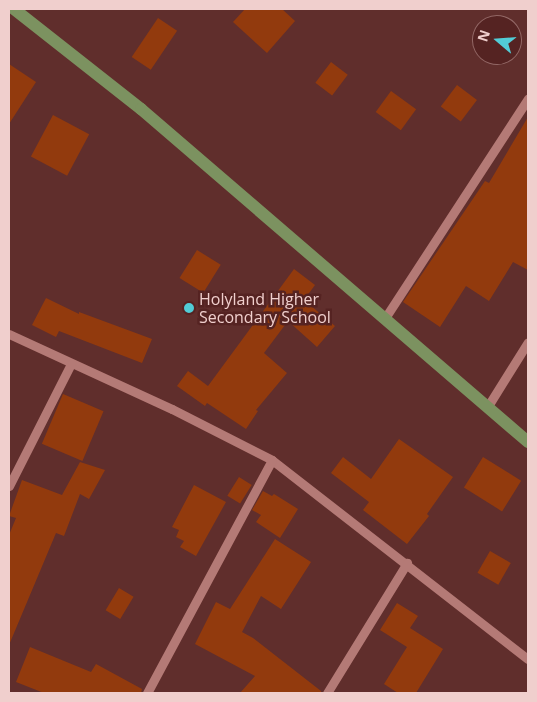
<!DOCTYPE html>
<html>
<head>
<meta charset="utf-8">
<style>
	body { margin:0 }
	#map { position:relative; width:537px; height:702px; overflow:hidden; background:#602e2c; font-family:"Open Sans",sans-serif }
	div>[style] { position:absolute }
	.building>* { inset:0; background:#923a0d; transform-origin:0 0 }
	.minor>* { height:9px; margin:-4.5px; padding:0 4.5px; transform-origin:4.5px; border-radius:4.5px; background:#b47a76 }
	.major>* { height:12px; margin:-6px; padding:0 6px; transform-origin:6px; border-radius:6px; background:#7c9260 }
	.dots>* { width:14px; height:14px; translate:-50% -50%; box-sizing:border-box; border:2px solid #552322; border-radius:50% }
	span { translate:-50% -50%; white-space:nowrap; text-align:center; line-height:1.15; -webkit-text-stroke:5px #552322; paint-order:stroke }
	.poi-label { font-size:16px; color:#f0cfcd }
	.left { translate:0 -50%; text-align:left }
	.frame { position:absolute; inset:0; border:10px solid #f0cfcd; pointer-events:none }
	.north { position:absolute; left:472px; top:15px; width:50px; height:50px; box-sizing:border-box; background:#552322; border:1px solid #936866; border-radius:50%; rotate:288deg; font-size:14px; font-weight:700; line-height:20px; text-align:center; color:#f0cfcd }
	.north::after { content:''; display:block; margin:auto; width:18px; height:22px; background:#52ccd6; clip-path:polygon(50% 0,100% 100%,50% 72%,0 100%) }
</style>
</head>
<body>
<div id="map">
	<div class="building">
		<i style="clip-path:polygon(245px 9px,282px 9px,295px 21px,267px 53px,233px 22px)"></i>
		<i style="left:158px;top:18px;width:23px;height:47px;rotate:34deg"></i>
		<i style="left:331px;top:62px;width:21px;height:26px;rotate:37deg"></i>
		<i style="clip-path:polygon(9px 64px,36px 82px,9px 124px)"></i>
		<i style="left:457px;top:85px;width:25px;height:27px;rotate:37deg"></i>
		<i style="left:391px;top:91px;width:31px;height:26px;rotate:36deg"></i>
		<i style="left:53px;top:115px;width:41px;height:47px;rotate:28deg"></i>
		<i style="clip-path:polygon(528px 117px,528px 270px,513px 262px,489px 301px,466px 286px,440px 327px,403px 302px,485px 181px,489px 183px)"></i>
		<i style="left:197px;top:250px;width:28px;height:33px;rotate:32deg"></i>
		<i style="clip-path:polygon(294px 269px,315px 285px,304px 300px,335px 326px,317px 347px,288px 321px,264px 353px,287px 373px,256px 410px,258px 411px,246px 429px,207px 403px,205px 406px,177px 386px,188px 371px,208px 386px)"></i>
		<i style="clip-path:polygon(46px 298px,79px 314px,79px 312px,152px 339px,142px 363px,59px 331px,56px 337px,32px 325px)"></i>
		<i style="left:63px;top:394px;width:44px;height:54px;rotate:23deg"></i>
		<i style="clip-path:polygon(399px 439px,453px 477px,427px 514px,429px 516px,407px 544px,363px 510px,369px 502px,331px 473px,343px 457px,371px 479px)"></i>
		<i style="left:483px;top:457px;width:45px;height:36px;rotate:32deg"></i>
		<i style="clip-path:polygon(80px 462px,105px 470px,89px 499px,80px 494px,64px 536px,56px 533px,9px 645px,9px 535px,16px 518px,9px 516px,22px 480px,62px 495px)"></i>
		<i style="left:239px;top:477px;width:15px;height:22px;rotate:32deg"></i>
		<i style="clip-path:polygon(194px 485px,226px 502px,196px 556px,180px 547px,184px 541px,176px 537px,179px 530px,172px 527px)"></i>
		<i style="clip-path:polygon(263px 491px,272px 496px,274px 494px,298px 509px,280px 538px,256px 522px,261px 515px,252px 510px)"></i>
		<i style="clip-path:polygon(275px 539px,311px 562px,281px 609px,261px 596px,242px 632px,253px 638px,321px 691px,321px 693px,240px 693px,255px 676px,195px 644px,216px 602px,230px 609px)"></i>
		<i style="left:490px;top:551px;width:24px;height:25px;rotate:30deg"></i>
		<i style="left:119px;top:588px;width:17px;height:26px;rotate:31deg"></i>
		<i style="clip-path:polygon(397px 603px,418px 616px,410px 628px,443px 649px,416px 693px,398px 693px,384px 684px,407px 647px,380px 630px)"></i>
		<i style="clip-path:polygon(30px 647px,91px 672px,96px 664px,142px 689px,141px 693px,44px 693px,16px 682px)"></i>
	</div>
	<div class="minor">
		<i style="left:385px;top:318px;width:262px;rotate:-56.9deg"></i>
		<i style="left:9px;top:334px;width:179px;rotate:24.7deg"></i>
		<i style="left:172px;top:409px;width:112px;rotate:27deg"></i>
		<i style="left:272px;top:460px;width:324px;rotate:37.9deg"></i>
		<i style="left:488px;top:406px;width:75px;rotate:-58deg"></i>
		<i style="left:9px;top:486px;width:137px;rotate:-63.1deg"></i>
		<i style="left:147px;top:693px;width:264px;rotate:-61.8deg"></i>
		<i style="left:327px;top:693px;width:153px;rotate:-58.4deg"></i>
	</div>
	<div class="major">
		<i style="left:14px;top:9px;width:162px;rotate:38.2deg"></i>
		<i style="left:141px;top:109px;width:511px;rotate:40.71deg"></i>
	</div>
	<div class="dots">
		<i style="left:189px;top:308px;background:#52ccd6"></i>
	</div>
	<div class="poi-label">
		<span class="left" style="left:199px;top:308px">Holyland Higher<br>Secondary School</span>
	</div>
	<div class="frame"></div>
	<div class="north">N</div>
</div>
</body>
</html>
